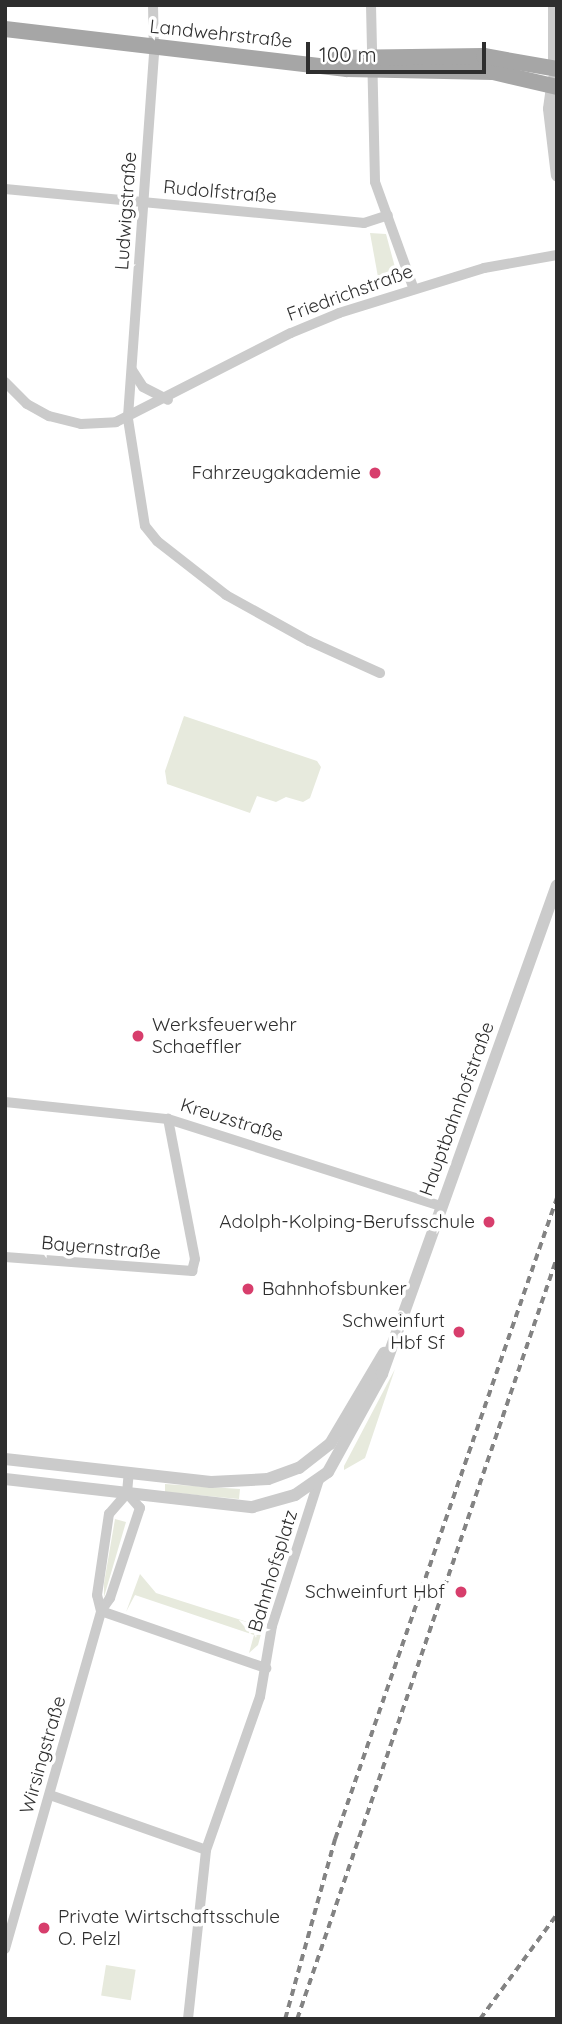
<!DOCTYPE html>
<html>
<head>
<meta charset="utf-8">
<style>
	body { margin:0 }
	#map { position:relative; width:562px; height:2024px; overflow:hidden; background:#fff; font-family:Quicksand,sans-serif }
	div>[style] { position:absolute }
	.green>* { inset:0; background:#e7eadd; transform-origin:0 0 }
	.minor>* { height:10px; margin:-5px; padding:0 5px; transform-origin:5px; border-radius:5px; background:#cbcbcb }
	.tertiary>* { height:12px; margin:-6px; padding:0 6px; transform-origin:6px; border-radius:6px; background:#cbcbcb }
	.primary>* { height:16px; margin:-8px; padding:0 8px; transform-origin:8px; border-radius:8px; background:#a6a6a6 }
	.rail>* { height:3.5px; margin-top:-1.75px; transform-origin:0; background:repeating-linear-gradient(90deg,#838383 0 7px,transparent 0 12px) }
	.dots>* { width:19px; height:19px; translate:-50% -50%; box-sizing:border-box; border:4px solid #fff; border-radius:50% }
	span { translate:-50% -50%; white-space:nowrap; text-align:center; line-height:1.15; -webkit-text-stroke:7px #fff; paint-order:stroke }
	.street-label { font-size:19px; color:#2e2e2e }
	.poi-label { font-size:19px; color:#2e2e2e }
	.right { translate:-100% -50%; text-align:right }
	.left { translate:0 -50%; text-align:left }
	.frame { position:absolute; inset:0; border:7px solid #2e2e2e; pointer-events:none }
	.scale { position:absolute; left:306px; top:42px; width:180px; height:32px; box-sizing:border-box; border:4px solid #2e2e2e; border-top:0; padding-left:9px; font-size:21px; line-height:24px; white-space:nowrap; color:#2e2e2e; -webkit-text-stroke:5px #fff; paint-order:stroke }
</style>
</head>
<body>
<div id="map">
	<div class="green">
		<i style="clip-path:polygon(370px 233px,386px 234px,396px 271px,378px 277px)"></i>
		<i style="clip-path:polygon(184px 716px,317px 761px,321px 767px,310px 798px,303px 802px,286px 797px,276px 802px,257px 796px,250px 813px,167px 784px,165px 771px)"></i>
		<i style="clip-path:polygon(395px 1369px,365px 1458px,344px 1470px,344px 1466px)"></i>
		<i style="clip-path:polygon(165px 1484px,240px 1489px,239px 1499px,165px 1492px)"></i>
		<i style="clip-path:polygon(115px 1519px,126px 1522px,104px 1597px,104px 1583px)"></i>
		<i style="clip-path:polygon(140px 1574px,156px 1593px,263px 1627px,258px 1645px,249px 1653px,254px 1635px,135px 1595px,126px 1612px)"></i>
		<i style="left:106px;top:1965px;width:30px;height:31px;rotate:9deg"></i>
	</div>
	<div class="minor">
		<i style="left:153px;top:5px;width:49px;rotate:88.8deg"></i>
		<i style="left:154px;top:54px;width:366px;rotate:94.1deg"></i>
		<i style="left:128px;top:419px;width:108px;rotate:81deg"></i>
		<i style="left:145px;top:526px;width:19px;rotate:51deg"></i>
		<i style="left:157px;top:541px;width:88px;rotate:38deg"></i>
		<i style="left:226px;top:595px;width:95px;rotate:29deg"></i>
		<i style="left:309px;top:641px;width:78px;rotate:24.3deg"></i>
		<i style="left:371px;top:5px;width:177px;rotate:88.7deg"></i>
		<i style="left:375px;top:182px;width:112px;rotate:70.1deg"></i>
		<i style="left:553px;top:5px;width:62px;rotate:90deg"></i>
		<i style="left:5px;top:189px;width:361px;rotate:5.4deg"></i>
		<i style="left:364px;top:223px;width:25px;rotate:-18deg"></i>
		<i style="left:132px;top:370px;width:20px;rotate:57deg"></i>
		<i style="left:143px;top:387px;width:28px;rotate:27deg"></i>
		<i style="left:5px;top:382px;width:31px;rotate:45deg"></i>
		<i style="left:27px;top:404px;width:25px;rotate:29deg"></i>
		<i style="left:49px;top:416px;width:33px;rotate:14deg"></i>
		<i style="left:81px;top:424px;width:35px;rotate:-3deg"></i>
		<i style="left:116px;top:422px;width:196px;rotate:-27deg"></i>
		<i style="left:291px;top:333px;width:52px;rotate:-22.6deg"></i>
		<i style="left:339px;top:313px;width:152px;rotate:-17.2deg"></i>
		<i style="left:484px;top:268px;width:74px;rotate:-10.1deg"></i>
		<i style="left:5px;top:1102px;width:164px;rotate:6deg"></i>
		<i style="left:168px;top:1119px;width:287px;rotate:17.7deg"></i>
		<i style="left:5px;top:1257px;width:188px;rotate:4.3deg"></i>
		<i style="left:192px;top:1271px;width:12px;rotate:-76deg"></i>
		<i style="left:195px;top:1259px;width:143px;rotate:-100.9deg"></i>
		<i style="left:101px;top:1611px;width:175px;rotate:19.1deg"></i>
		<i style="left:101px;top:1611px;width:16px;rotate:-104deg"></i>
		<i style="left:97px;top:1595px;width:82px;rotate:-81.6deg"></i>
		<i style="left:109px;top:1514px;width:28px;rotate:-49deg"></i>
		<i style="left:50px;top:1795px;width:165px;rotate:19.4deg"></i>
		<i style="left:5px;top:1949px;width:351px;rotate:-74.1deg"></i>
		<i style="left:101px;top:1611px;width:16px;rotate:-55deg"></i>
		<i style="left:110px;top:1598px;width:95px;rotate:-71.6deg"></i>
		<i style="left:140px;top:1508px;width:20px;rotate:-131deg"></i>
		<i style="left:127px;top:1493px;width:21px;rotate:-85deg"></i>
		<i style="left:188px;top:2019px;width:170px;rotate:-83.9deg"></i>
		<i style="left:206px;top:1850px;width:162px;rotate:-70.6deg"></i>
		<i style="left:260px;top:1697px;width:72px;rotate:-80.4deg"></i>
		<i style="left:272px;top:1626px;width:153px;rotate:-72.2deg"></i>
	</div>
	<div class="tertiary">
		<i style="left:553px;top:80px;width:29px;rotate:98deg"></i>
		<i style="left:549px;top:109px;width:67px;rotate:83.2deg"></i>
		<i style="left:5px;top:1459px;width:207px;rotate:6.4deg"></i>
		<i style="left:211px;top:1482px;width:57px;rotate:-3deg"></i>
		<i style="left:268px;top:1479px;width:33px;rotate:-20deg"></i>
		<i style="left:299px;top:1468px;width:39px;rotate:-38deg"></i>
		<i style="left:330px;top:1444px;width:106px;rotate:-59.3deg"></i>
		<i style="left:5px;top:1479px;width:249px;rotate:6.5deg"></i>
		<i style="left:252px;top:1507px;width:45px;rotate:-15.6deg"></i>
		<i style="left:295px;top:1495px;width:40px;rotate:-34.9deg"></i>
		<i style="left:328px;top:1472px;width:112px;rotate:-61.1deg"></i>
		<i style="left:382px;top:1374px;width:519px;rotate:-70.31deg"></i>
	</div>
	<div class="primary">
		<i style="left:5px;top:29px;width:344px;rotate:6.7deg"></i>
		<i style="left:347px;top:69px;width:146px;rotate:1.2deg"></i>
		<i style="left:493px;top:72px;width:66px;rotate:13.2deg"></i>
		<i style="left:338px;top:58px;width:146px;rotate:-0.8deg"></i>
		<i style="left:484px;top:56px;width:74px;rotate:10.1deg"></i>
	</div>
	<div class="rail">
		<i style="left:285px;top:2019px;width:187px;rotate:-74.5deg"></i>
		<i style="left:335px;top:1839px;width:679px;rotate:-70.92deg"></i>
		<i style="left:297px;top:2019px;width:805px;rotate:-71.16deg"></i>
		<i style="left:480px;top:2019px;width:130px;rotate:-53.7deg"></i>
	</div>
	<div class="dots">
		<i style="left:375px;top:473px;background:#d73e6c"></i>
		<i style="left:138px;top:1036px;background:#d73e6c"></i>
		<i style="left:489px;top:1222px;background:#d73e6c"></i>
		<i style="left:248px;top:1289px;background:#d73e6c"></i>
		<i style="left:459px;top:1332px;background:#d73e6c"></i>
		<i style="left:461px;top:1592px;background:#d73e6c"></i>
		<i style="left:44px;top:1928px;background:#d73e6c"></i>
	</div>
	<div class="street-label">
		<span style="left:221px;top:34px;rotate:6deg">Landwehrstraße</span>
		<span style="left:220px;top:192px;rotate:5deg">Rudolfstraße</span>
		<span style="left:126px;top:211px;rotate:-86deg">Ludwigstraße</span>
		<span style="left:350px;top:293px;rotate:-20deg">Friedrichstraße</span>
		<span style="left:457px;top:1109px;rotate:-70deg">Hauptbahnhofstraße</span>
		<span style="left:232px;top:1120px;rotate:17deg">Kreuzstraße</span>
		<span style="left:101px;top:1248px;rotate:5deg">Bayernstraße</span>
		<span style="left:273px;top:1571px;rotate:-73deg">Bahnhofsplatz</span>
		<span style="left:43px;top:1755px;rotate:-74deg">Wirsingstraße</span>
	</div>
	<div class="poi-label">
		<span class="right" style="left:361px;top:473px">Fahrzeugakademie</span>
		<span class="left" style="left:152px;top:1036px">Werksfeuerwehr<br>Schaeffler</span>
		<span class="right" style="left:475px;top:1222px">Adolph-Kolping-Berufsschule</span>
		<span class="left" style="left:262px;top:1289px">Bahnhofsbunker</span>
		<span class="right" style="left:445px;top:1332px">Schweinfurt<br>Hbf Sf</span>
		<span class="right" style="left:445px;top:1592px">Schweinfurt Hbf</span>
		<span class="left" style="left:58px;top:1928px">Private Wirtschaftsschule<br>O. Pelzl</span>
	</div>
	<div class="frame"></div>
	<div class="scale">100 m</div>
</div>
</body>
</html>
